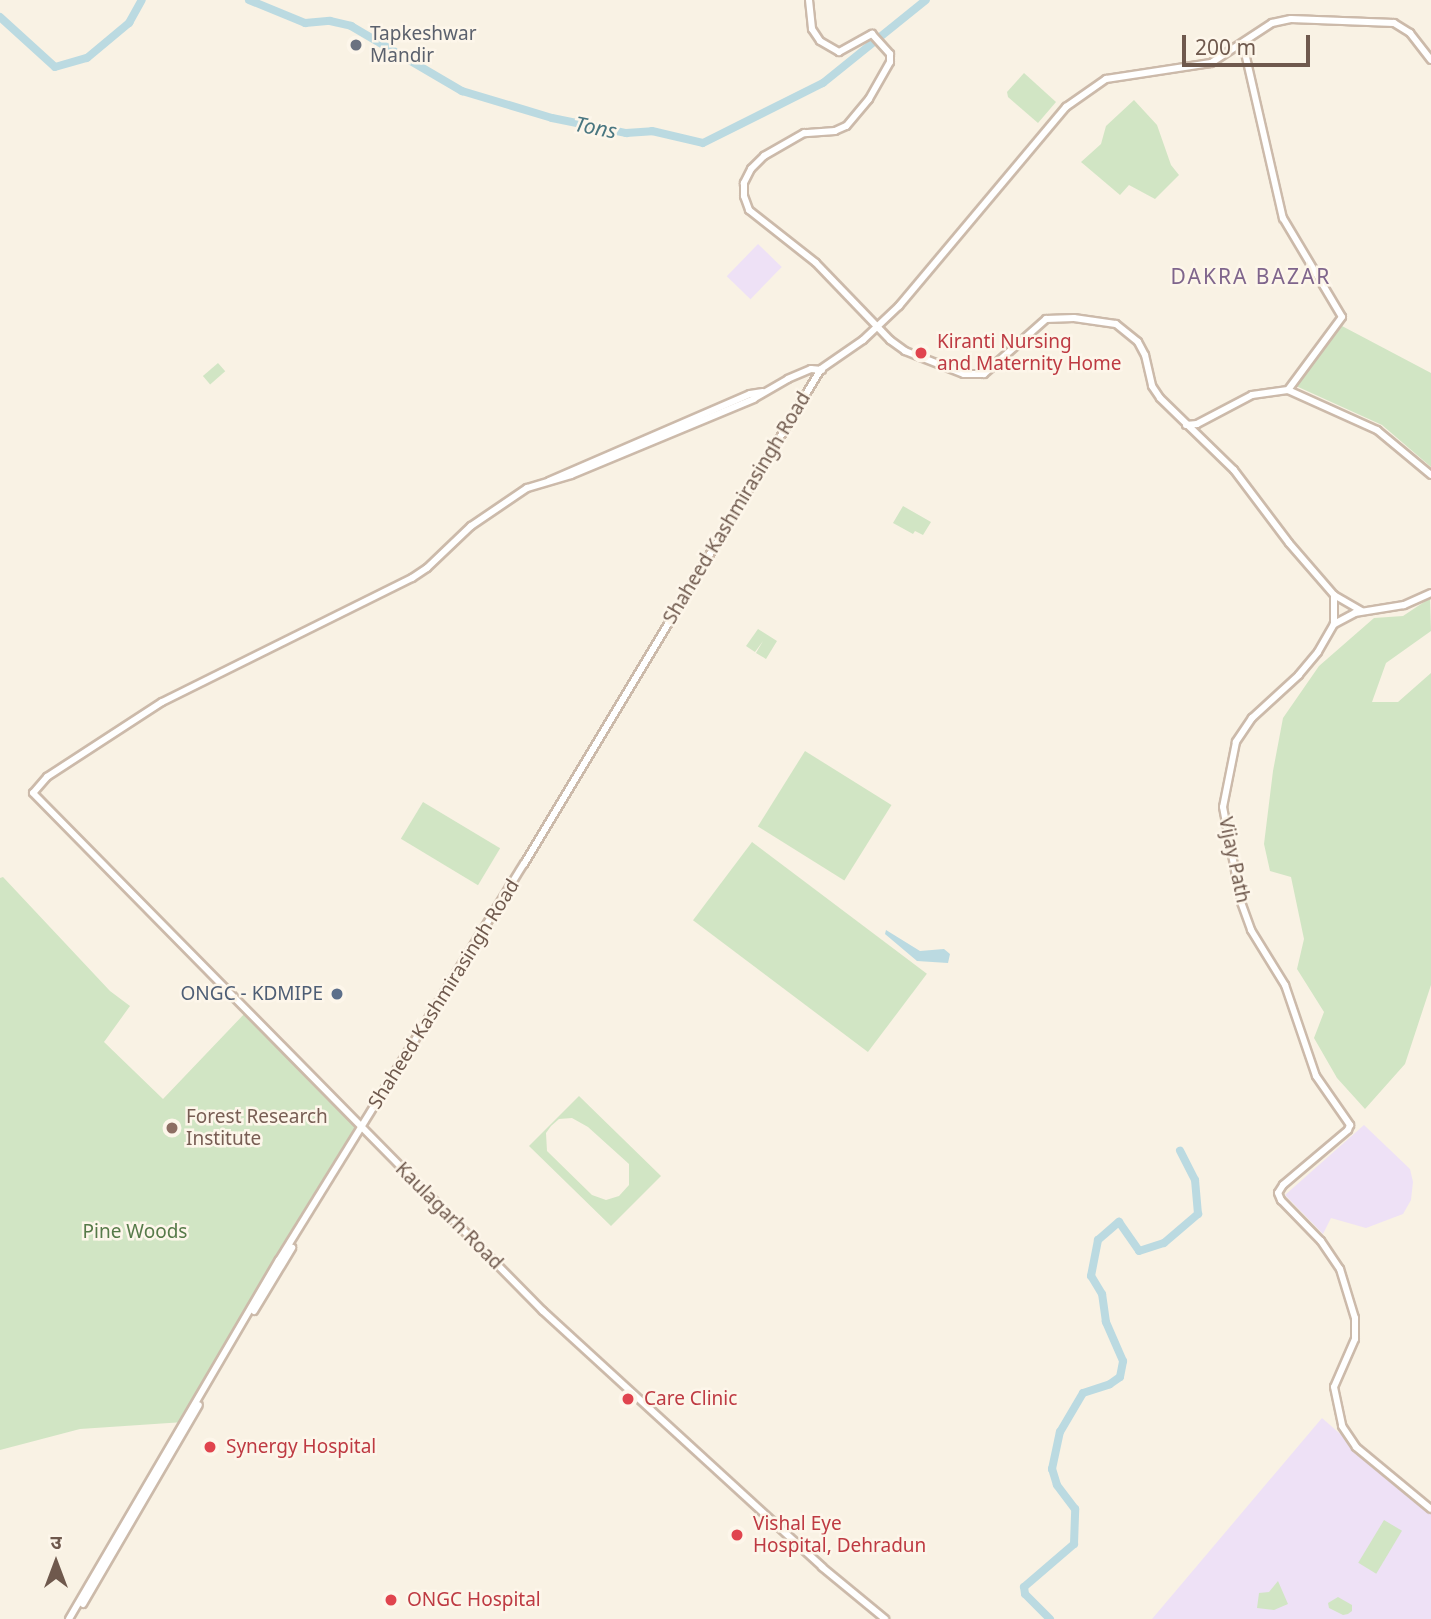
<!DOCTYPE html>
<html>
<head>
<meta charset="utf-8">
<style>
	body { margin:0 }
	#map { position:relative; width:1431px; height:1619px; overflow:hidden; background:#f9f2e4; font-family:"Noto Sans","Noto Sans Devanagari",sans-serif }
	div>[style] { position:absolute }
	.education>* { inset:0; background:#eee1f6; transform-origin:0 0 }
	.green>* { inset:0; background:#d1e5c4; transform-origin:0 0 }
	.water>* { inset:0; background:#bbdae1 }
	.river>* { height:8px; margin:-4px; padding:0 4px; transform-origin:4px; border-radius:4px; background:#bbdae1 }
	.roads { filter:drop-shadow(2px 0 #ccbaaa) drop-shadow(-2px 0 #ccbaaa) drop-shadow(0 2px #ccbaaa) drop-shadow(0 -2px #ccbaaa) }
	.secondary>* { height:6px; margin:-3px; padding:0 3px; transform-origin:3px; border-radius:3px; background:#fff }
	.dots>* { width:19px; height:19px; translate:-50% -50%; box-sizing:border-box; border:4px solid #fdf6ea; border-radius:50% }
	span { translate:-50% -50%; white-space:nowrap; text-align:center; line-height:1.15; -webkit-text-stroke:5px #fdf6ea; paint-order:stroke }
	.worship-label { font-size:19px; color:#5b616d }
	.left { translate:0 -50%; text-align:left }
	.health-label { font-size:19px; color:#be3a42 }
	.street-label { font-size:19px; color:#6f594d }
	.service-label { font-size:19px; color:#4e5e75 }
	.right { translate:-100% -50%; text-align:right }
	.education-label { font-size:19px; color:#785e54 }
	.park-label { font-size:19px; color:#567a49 }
	.water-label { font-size:21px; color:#497680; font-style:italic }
	.neighbourhood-label { font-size:21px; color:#7f658c; letter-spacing:2px }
	.north { position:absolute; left:21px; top:1528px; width:70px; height:70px; -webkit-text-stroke:5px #fdf6ea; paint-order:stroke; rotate:0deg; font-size:19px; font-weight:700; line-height:28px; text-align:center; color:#6f594d }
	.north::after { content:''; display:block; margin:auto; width:24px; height:32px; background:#6f594d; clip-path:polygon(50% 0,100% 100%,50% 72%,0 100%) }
	.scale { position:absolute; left:1182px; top:35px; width:128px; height:32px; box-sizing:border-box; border:4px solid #6f594d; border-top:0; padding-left:9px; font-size:21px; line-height:24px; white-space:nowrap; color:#6f594d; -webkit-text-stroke:5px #fdf6ea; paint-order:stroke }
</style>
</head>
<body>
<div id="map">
	<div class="education">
		<i style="left:758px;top:244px;width:33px;height:45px;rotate:44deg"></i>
		<i style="clip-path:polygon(1364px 1125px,1410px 1169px,1413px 1182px,1411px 1200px,1403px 1214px,1366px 1228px,1331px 1218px,1323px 1234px,1285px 1195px)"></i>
		<i style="clip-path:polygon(1322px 1418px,1431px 1513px,1431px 1619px,1152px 1619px)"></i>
	</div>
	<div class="green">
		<i style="clip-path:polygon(1024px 73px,1056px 102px,1038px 123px,1008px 97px,1007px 92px)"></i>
		<i style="clip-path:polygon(1134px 100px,1157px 125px,1171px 165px,1179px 175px,1155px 199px,1129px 185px,1120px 195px,1081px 162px,1101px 144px,1106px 126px)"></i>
		<i style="clip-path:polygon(1342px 326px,1431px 373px,1431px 467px,1382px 425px,1296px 386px)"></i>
		<i style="left:218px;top:363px;width:11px;height:20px;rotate:49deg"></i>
		<i style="clip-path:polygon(903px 506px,931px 522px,923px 535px,915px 531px,913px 534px,893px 523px)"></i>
		<i style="clip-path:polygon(1430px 598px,1431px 631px,1386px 663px,1372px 702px,1398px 702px,1431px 673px,1431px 985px,1405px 1064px,1365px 1109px,1337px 1078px,1314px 1038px,1324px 1012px,1297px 969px,1304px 939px,1291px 877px,1270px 871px,1264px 844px,1273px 771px,1283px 718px,1319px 666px,1374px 618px,1403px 616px)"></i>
		<i style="clip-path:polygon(758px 629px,777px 641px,766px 659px,756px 653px,763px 641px,755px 652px,746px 646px)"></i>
		<i style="left:805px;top:751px;width:102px;height:89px;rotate:32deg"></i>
		<i style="left:423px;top:802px;width:90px;height:43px;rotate:31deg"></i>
		<i style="left:752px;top:842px;width:219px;height:98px;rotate:37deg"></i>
		<i style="clip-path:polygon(3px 877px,110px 991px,130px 1006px,104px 1042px,163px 1099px,247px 1011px,362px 1127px,184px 1422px,80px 1429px,0 1450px,0 878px)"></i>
		<i style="clip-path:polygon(evenodd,579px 1096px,661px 1176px,611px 1226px,529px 1146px,579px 1096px,572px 1118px,588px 1127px,629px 1164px,629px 1185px,619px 1196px,606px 1200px,592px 1195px,547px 1151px,546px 1133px,551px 1126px,559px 1119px,572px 1118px)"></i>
		<i style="left:1384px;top:1520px;width:21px;height:50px;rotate:31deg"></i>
		<i style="clip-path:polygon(1278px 1581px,1288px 1604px,1274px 1610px,1257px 1608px,1259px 1593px,1269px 1592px)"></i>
		<i style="clip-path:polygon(1338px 1597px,1352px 1605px,1352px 1611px,1348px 1614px,1343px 1615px,1329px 1608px,1328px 1603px)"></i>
	</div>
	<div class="water">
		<i style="clip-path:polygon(886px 930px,920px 951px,944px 949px,950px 954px,948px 963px,917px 961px,885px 934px)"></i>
	</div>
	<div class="river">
		<i style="left:249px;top:0;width:61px;rotate:22.3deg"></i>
		<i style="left:305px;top:23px;width:25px;rotate:-5deg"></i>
		<i style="left:330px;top:21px;width:22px;rotate:13deg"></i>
		<i style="left:351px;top:26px;width:129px;rotate:30.4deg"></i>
		<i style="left:462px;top:91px;width:94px;rotate:16.7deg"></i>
		<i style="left:552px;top:118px;width:76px;rotate:11.5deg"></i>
		<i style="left:626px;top:133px;width:26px;rotate:-4deg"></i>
		<i style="left:652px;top:131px;width:52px;rotate:13.2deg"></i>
		<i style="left:703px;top:143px;width:134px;rotate:-26.6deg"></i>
		<i style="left:823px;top:83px;width:132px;rotate:-38.9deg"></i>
		<i style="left:0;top:17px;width:74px;rotate:42.3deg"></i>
		<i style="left:55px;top:67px;width:33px;rotate:-16deg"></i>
		<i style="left:87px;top:58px;width:55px;rotate:-39.8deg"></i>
		<i style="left:129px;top:23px;width:26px;rotate:-61deg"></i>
		<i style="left:1050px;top:1619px;width:35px;rotate:-135deg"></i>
		<i style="left:1025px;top:1594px;width:7px;rotate:-98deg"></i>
		<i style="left:1024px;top:1587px;width:66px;rotate:-40.7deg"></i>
		<i style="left:1074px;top:1544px;width:35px;rotate:-88deg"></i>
		<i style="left:1075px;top:1509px;width:30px;rotate:-127deg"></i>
		<i style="left:1057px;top:1485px;width:17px;rotate:-107deg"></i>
		<i style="left:1052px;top:1469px;width:38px;rotate:-78deg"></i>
		<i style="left:1060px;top:1432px;width:45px;rotate:-59.5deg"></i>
		<i style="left:1083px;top:1393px;width:28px;rotate:-18deg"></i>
		<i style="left:1110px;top:1384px;width:12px;rotate:-35deg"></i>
		<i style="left:1120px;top:1377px;width:16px;rotate:-79deg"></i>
		<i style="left:1123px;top:1361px;width:43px;rotate:-113.6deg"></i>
		<i style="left:1106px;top:1322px;width:28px;rotate:-98deg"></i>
		<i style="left:1102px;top:1294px;width:21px;rotate:-121deg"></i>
		<i style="left:1091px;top:1276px;width:37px;rotate:-79deg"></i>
		<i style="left:1098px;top:1240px;width:28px;rotate:-41deg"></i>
		<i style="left:1119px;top:1222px;width:35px;rotate:55deg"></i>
		<i style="left:1139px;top:1251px;width:26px;rotate:-18deg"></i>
		<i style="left:1164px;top:1243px;width:45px;rotate:-40.5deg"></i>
		<i style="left:1198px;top:1214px;width:34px;rotate:-95deg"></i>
		<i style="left:1195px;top:1180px;width:33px;rotate:-117deg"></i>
	</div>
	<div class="roads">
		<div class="secondary">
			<i style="left:809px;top:0;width:29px;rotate:84deg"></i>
			<i style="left:812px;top:29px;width:14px;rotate:56deg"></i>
			<i style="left:820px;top:41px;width:22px;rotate:30deg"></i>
			<i style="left:839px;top:52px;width:38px;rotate:-29deg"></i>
			<i style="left:872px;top:34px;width:27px;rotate:48deg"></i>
			<i style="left:890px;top:54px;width:8px;rotate:90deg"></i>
			<i style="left:890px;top:62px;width:43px;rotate:119.6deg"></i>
			<i style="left:869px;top:99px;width:35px;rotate:130deg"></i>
			<i style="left:846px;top:126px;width:12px;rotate:156deg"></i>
			<i style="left:835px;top:131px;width:31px;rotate:176deg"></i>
			<i style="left:804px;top:133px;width:46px;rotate:150.1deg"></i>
			<i style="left:764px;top:156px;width:18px;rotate:135deg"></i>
			<i style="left:751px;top:169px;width:16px;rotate:117deg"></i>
			<i style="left:744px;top:183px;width:13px;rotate:90deg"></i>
			<i style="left:744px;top:196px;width:15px;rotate:70deg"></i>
			<i style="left:749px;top:210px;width:85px;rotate:38.3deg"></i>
			<i style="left:816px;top:263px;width:107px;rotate:46.1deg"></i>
			<i style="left:890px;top:340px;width:19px;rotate:36deg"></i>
			<i style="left:905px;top:351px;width:63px;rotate:21.3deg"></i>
			<i style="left:964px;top:374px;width:20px"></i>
			<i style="left:984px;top:374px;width:83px;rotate:-41.6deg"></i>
			<i style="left:1046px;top:319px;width:28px;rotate:-2deg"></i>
			<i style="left:1074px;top:318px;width:42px;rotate:8.1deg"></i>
			<i style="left:1116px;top:324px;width:28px;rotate:39deg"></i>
			<i style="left:1138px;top:342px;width:15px;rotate:62deg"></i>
			<i style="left:1145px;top:355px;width:32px;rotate:77deg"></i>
			<i style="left:1152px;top:386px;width:14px;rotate:56deg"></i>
			<i style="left:1160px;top:398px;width:103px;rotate:44.2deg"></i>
			<i style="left:1234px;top:470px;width:91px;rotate:53deg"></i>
			<i style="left:1289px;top:543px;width:69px;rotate:49.1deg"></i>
			<i style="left:1334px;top:595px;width:29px;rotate:90deg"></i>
			<i style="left:1243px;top:44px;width:179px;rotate:77.1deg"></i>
			<i style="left:1283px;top:218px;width:115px;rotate:59.2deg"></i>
			<i style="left:1342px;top:317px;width:91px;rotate:126.5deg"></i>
			<i style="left:822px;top:370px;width:11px;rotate:-175deg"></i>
			<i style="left:811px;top:369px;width:25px;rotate:157deg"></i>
			<i style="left:788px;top:379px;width:39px;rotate:150deg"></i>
			<i style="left:754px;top:399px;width:198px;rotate:157.4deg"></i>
			<i style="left:571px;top:475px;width:46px;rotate:163.5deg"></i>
			<i style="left:527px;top:488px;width:68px;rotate:145.8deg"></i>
			<i style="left:471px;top:526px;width:61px;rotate:136.3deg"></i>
			<i style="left:427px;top:568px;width:18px;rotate:146deg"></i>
			<i style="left:412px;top:578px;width:279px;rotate:153.6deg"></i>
			<i style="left:162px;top:702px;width:137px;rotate:146.9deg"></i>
			<i style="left:47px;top:777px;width:21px;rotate:131deg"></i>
			<i style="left:33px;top:793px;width:727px;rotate:45.45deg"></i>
			<i style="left:543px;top:1311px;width:379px;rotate:42.5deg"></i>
			<i style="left:822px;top:1567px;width:82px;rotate:39.5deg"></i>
			<i style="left:1186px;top:425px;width:11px;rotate:-5deg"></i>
			<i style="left:1197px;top:424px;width:62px;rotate:-27.8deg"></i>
			<i style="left:1252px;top:395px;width:36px;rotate:-8deg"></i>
			<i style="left:1288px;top:390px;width:98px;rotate:24.2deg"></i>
			<i style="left:1377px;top:430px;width:70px;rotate:39.8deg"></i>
			<i style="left:549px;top:481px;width:219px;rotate:-23.4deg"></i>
			<i style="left:750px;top:394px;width:13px;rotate:-9deg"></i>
			<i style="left:1431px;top:593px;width:30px;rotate:156deg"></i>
			<i style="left:1404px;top:605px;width:50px;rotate:170.7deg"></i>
			<i style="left:1355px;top:613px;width:24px;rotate:152deg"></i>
			<i style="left:1334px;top:624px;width:32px;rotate:120deg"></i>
			<i style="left:1318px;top:652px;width:30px;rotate:130deg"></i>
			<i style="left:1299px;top:675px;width:64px;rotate:137.5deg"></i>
			<i style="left:1252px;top:718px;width:29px;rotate:124deg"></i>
			<i style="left:1236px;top:742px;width:66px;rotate:101.3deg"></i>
			<i style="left:1223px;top:807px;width:97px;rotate:79.3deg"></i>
			<i style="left:1241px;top:902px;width:30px;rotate:70deg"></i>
			<i style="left:1251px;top:930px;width:65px;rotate:58.3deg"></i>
			<i style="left:1285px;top:985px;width:96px;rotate:71.2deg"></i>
			<i style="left:1316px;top:1076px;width:60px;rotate:55.2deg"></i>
			<i style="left:1350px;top:1125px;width:5px;rotate:112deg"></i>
			<i style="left:1348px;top:1130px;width:85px;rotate:139.8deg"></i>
			<i style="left:1283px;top:1185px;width:9px;rotate:122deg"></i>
			<i style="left:1278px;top:1193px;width:8px;rotate:67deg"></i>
			<i style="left:1281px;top:1200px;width:57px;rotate:45.7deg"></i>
			<i style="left:1321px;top:1241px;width:34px;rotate:56deg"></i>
			<i style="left:1340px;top:1269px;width:51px;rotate:73deg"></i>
			<i style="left:1355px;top:1318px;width:21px;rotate:90deg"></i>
			<i style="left:1355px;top:1339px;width:52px;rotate:113.6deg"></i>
			<i style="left:1334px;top:1387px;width:40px;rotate:78deg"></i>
			<i style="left:1342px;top:1426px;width:25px;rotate:56deg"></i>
			<i style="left:1356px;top:1447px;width:97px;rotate:39.6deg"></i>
			<i style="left:1334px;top:595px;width:32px;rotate:30deg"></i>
			<i style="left:254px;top:1311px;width:74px;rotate:-58.9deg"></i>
			<i style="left:83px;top:1604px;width:230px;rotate:-59.8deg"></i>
			<i style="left:69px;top:1619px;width:416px;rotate:-59.7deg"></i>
			<i style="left:279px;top:1260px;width:466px;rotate:-58.3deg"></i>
			<i style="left:524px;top:864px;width:577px;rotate:-59.04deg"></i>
			<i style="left:821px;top:369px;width:51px;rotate:-34.6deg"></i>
			<i style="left:863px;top:340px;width:50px;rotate:-43.4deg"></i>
			<i style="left:899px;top:306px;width:260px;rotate:-50deg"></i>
			<i style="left:1066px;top:107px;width:49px;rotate:-35deg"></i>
			<i style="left:1106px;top:79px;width:106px;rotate:-8.7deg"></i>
			<i style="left:1211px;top:63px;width:73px;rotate:-33.3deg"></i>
			<i style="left:1272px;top:23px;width:19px;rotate:-12deg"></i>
			<i style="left:1291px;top:19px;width:103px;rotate:2.2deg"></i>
			<i style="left:1394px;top:23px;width:19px;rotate:32deg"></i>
			<i style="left:1410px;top:33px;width:34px;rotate:52deg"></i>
		</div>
	</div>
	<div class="dots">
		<i style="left:356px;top:45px;background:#6b7280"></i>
		<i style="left:921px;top:353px;background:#e0444e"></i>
		<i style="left:337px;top:994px;background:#5c6f8a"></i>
		<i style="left:172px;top:1128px;background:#8d6e63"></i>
		<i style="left:628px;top:1399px;background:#e0444e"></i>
		<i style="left:210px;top:1447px;background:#e0444e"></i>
		<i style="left:737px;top:1535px;background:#e0444e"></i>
		<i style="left:391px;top:1600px;background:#e0444e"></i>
	</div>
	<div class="worship-label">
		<span class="left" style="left:370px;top:45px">Tapkeshwar<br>Mandir</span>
	</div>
	<div class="health-label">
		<span class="left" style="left:937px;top:353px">Kiranti Nursing<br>and Maternity Home</span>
		<span class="left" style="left:644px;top:1399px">Care Clinic</span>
		<span class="left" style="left:226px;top:1447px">Synergy Hospital</span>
		<span class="left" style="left:753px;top:1535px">Vishal Eye<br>Hospital, Dehradun</span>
		<span class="left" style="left:407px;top:1600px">ONGC Hospital</span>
	</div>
	<div class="street-label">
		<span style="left:737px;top:508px;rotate:-59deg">Shaheed Kashmirasingh Road</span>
		<span style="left:1234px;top:860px;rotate:78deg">Vijay Path</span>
		<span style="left:444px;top:994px;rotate:-58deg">Shaheed Kashmirasingh Road</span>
		<span style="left:449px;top:1216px;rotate:45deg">Kaulagarh Road</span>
	</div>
	<div class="service-label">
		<span class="right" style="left:323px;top:994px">ONGC - KDMIPE</span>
	</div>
	<div class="education-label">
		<span class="left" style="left:186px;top:1128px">Forest Research<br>Institute</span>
	</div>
	<div class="park-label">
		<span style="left:135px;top:1232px">Pine Woods</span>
	</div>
	<div class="water-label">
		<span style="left:596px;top:127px;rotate:11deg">Tons</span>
	</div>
	<div class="neighbourhood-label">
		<span style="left:1251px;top:276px">DAKRA BAZAR</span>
	</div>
	<div class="north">उ</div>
	<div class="scale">200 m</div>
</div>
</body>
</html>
